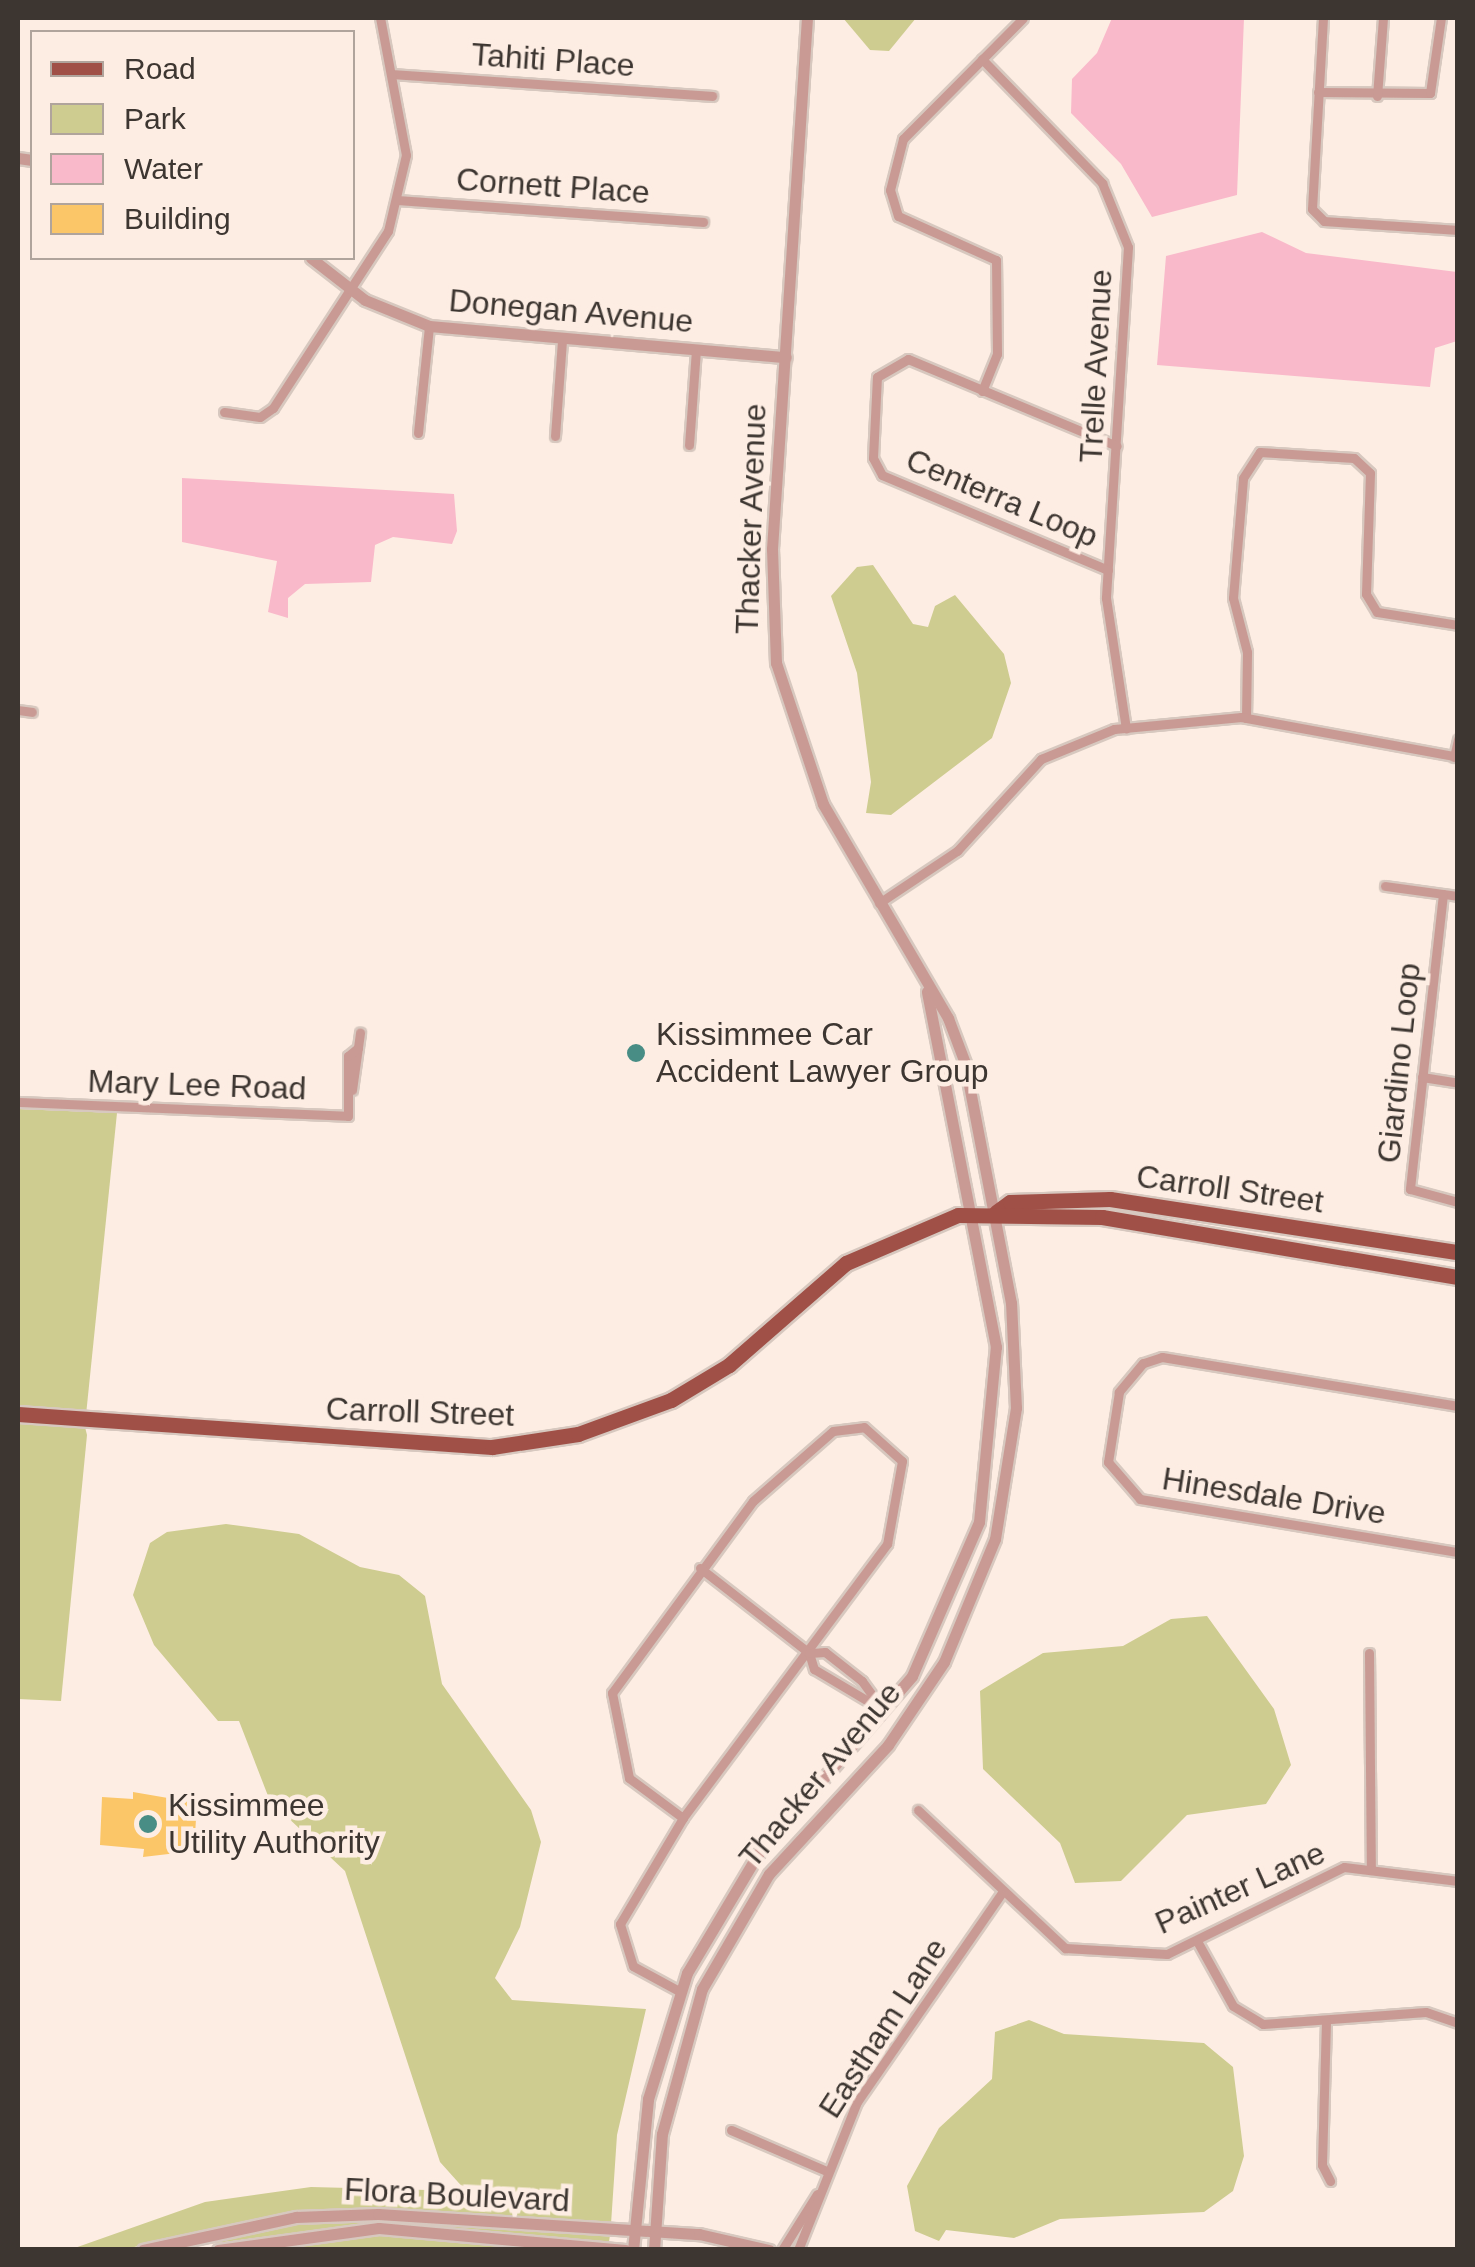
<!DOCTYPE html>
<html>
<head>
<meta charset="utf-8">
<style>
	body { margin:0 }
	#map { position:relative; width:1475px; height:2267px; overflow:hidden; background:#fdede3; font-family:Arial,sans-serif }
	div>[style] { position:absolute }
	.green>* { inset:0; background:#cecc90 }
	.water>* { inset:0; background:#f9b9ca }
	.building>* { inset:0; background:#fbc668 }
	.roads { filter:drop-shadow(2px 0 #d7c8bf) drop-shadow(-2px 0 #d7c8bf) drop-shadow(0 2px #d7c8bf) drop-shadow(0 -2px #d7c8bf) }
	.minor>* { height:9px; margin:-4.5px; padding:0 4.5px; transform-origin:4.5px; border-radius:4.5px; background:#c99a94 }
	.tertiary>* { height:11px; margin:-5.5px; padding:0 5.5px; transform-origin:5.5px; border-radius:5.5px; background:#c99a94 }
	.primary>* { height:15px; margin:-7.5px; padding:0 7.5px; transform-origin:7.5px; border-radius:7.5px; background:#a05047 }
	.dots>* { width:28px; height:28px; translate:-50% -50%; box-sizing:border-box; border:5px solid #fdede3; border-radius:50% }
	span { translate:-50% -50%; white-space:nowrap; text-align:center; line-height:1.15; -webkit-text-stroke:9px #fdede3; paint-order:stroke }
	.street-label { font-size:32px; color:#3d3631 }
	.poi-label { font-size:32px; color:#3d3631 }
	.left { translate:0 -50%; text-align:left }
	.frame { position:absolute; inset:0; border:20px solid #3d3631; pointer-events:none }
	.legend { position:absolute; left:30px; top:30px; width:325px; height:230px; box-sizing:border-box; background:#fdede3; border:2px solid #b0a49c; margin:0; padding:12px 18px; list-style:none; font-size:30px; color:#3d3631 }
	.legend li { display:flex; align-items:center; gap:20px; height:50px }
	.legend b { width:50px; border:2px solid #b0a49c }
</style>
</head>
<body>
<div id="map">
	<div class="green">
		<i style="clip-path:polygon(843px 18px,916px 18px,889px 51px,870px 50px)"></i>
		<i style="clip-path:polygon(873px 565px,913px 624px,928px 627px,935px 606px,955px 595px,1004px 654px,1011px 683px,992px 738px,891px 815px,866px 813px,871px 782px,857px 673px,831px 596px,857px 567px)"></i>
		<i style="clip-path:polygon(18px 1109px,117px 1113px,86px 1415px,18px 1408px)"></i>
		<i style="clip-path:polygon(18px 1420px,85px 1427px,87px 1435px,61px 1701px,18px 1699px)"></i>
		<i style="clip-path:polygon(226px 1524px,299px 1534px,360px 1567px,399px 1575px,425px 1596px,442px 1684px,531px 1810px,541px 1842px,520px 1927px,495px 1978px,512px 2000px,646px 2009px,617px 2135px,611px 2224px,296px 2212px,125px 2249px,69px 2250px,205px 2202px,311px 2187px,466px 2191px,440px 2162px,345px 1871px,270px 1801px,239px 1721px,218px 1721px,154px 1645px,133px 1595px,150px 1543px,167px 1532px)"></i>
		<i style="clip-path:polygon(1207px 1616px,1274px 1709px,1291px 1765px,1266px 1804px,1187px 1815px,1121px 1881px,1075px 1883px,1060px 1843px,983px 1769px,980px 1691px,1043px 1653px,1123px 1646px,1171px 1619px)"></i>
		<i style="clip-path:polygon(1029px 2020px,1064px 2034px,1204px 2043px,1233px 2067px,1244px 2156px,1233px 2191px,1204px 2212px,1060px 2219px,1014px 2238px,946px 2230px,939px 2241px,915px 2231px,907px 2186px,939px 2128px,992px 2079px,995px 2032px)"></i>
		<i style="clip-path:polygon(377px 2220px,610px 2235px,609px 2242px,380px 2222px,162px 2250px,296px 2223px)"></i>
		<i style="clip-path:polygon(379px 2234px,556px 2249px,240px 2250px)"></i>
	</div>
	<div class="water">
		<i style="clip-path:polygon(1112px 18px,1244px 18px,1237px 195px,1152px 217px,1121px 164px,1071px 113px,1072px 79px,1097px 53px)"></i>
		<i style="clip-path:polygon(1262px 232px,1306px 253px,1457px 272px,1457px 341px,1435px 348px,1430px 387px,1157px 365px,1166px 256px)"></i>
		<i style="clip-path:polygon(182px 478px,454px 494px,457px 531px,452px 544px,393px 537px,375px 545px,371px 582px,305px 584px,288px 598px,288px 618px,268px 612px,277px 561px,182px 542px)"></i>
	</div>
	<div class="building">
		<i style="clip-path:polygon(133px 1792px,197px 1803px,194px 1851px,143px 1857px,144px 1849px,100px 1845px,102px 1797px,133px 1799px)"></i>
	</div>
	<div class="roads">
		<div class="minor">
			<i style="left:1323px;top:18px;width:191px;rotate:93.3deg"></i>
			<i style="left:1312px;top:209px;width:17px;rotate:45deg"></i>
			<i style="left:1324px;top:221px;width:134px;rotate:3.8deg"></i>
			<i style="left:982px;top:59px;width:173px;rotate:45.9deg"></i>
			<i style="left:1102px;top:183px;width:69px;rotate:67.9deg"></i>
			<i style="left:1128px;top:247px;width:352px;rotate:93.6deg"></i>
			<i style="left:1106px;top:598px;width:132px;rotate:81.3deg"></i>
			<i style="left:392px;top:74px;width:321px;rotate:3.9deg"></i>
			<i style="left:1318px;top:92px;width:112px;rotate:0.5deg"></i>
			<i style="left:1430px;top:93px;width:76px;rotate:-81.7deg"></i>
			<i style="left:1377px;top:96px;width:78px;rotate:-85.6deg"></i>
			<i style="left:398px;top:200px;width:306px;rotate:4.1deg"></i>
			<i style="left:982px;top:391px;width:40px;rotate:-68deg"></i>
			<i style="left:997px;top:354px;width:94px;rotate:-90.6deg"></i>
			<i style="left:996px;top:260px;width:107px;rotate:-155.8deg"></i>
			<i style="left:898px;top:216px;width:27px;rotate:-107deg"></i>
			<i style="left:890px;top:190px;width:53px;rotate:-75.7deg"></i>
			<i style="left:903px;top:139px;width:170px;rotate:-45.2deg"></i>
			<i style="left:224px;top:412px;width:36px;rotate:8deg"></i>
			<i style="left:260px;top:417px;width:16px;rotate:-35deg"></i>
			<i style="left:273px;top:408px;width:211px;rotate:-57deg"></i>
			<i style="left:388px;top:231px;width:78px;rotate:-76.7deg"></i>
			<i style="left:406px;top:155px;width:139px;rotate:-100.7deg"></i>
			<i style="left:418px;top:433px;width:108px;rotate:-84.1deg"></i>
			<i style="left:555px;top:436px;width:96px;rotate:-85.8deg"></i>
			<i style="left:689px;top:445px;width:95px;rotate:-85.8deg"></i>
			<i style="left:1108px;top:570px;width:245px;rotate:-157.2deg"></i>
			<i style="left:882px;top:475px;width:19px;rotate:-118deg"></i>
			<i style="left:873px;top:458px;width:81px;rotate:-87.2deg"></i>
			<i style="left:877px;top:377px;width:36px;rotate:-30deg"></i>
			<i style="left:908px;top:359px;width:226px;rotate:22.6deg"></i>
			<i style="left:18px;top:710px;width:14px;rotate:8deg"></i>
			<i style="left:1246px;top:718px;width:66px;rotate:-89.1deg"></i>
			<i style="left:1247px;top:652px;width:56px;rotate:-104.5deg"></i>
			<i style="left:1233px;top:598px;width:120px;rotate:-85.2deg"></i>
			<i style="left:1243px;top:478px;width:31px;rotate:-57deg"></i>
			<i style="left:1260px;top:452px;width:94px;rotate:3.7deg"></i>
			<i style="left:1354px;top:458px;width:22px;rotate:43deg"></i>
			<i style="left:1370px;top:473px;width:121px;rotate:91.9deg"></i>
			<i style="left:1366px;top:594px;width:21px;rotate:59deg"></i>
			<i style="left:1377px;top:612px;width:82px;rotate:9.1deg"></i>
			<i style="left:1454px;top:757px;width:18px;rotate:-77deg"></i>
			<i style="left:1385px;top:886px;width:74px;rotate:7.8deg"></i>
			<i style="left:1443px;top:894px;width:297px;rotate:96.4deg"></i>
			<i style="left:1410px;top:1189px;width:50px;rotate:15.2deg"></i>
			<i style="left:879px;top:903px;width:94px;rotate:-33.7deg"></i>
			<i style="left:957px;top:851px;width:125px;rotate:-47.6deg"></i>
			<i style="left:1041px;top:759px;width:79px;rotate:-22.3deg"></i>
			<i style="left:1114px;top:729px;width:128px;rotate:-5.4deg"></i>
			<i style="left:1241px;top:717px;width:221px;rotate:10.4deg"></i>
			<i style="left:1422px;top:1077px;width:36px;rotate:9deg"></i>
			<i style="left:352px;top:1090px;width:58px;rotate:-82deg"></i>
			<i style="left:18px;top:1102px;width:330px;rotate:2.4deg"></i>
			<i style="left:348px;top:1116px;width:60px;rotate:-90deg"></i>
			<i style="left:348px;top:1056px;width:13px;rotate:-39deg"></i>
			<i style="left:1458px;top:1406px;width:300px;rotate:-170.6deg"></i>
			<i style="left:1162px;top:1357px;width:20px;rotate:162deg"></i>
			<i style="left:1143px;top:1363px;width:38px;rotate:130deg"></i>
			<i style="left:1119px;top:1392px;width:71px;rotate:98.9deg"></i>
			<i style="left:1108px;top:1462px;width:49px;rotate:49.1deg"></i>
			<i style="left:1140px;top:1499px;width:322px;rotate:9.5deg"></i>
			<i style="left:864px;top:1427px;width:51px;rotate:41.8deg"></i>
			<i style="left:902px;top:1461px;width:84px;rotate:100.2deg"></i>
			<i style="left:887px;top:1544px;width:342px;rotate:126.7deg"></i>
			<i style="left:683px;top:1818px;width:67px;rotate:-143.5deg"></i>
			<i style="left:629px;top:1778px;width:87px;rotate:-101.3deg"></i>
			<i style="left:612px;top:1693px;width:238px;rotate:-53.7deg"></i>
			<i style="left:753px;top:1501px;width:106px;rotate:-41.2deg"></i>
			<i style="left:833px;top:1431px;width:31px;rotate:-7deg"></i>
			<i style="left:700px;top:1568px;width:138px;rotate:37.9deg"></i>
			<i style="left:809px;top:1653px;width:17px;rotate:73deg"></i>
			<i style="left:814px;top:1669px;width:80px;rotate:30.7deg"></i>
			<i style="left:883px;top:1710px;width:36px;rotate:-126deg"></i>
			<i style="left:862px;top:1681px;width:47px;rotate:-141.9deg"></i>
			<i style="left:825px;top:1652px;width:16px;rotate:176deg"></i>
			<i style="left:1369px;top:1653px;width:217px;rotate:89.5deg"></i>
			<i style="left:918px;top:1810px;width:202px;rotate:43.2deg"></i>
			<i style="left:1065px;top:1948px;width:102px;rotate:3.4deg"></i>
			<i style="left:1167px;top:1954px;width:197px;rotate:-26.2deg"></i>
			<i style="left:1344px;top:1867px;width:115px;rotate:7deg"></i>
			<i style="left:1197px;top:1941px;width:74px;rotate:61deg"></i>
			<i style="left:1233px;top:2006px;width:35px;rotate:31deg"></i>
			<i style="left:1263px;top:2024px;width:163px;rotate:-4.2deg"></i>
			<i style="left:1426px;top:2012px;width:34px;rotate:19deg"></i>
			<i style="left:679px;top:1991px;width:52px;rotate:-151.5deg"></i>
			<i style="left:633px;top:1966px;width:44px;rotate:-107.2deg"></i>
			<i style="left:620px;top:1924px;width:123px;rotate:-59.3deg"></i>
			<i style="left:1326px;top:2021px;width:144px;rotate:91.6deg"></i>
			<i style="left:1322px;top:2165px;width:18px;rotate:63deg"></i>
			<i style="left:731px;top:2130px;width:103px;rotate:23.3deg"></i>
			<i style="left:782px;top:2250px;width:66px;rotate:-58deg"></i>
			<i style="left:798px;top:2250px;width:159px;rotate:-68.3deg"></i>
			<i style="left:857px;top:2102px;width:253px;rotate:-55.3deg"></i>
		</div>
		<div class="tertiary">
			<i style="left:18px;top:158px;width:14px;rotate:8deg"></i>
			<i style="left:311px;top:258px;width:68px;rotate:37.9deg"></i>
			<i style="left:365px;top:300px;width:69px;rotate:22.1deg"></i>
			<i style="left:429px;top:326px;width:358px;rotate:5deg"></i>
			<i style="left:143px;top:2250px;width:157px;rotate:-12.2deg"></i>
			<i style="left:296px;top:2217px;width:82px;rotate:-2.1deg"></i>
			<i style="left:378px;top:2214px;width:322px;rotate:3.6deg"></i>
			<i style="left:699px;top:2234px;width:72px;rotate:12.9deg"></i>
			<i style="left:218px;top:2250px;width:162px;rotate:-7.8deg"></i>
			<i style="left:379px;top:2228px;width:247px;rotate:5.1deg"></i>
			<i style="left:633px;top:2250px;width:152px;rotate:-84.3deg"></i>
			<i style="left:648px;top:2099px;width:132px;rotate:-72.8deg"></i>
			<i style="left:687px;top:1973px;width:139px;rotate:-59.2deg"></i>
			<i style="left:758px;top:1854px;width:235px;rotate:-49.1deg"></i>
			<i style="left:912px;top:1676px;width:168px;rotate:-66.5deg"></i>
			<i style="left:979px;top:1522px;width:176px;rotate:-84.5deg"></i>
			<i style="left:996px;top:1347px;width:362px;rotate:-101deg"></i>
			<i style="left:654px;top:2250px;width:116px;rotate:-86.1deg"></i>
			<i style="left:662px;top:2134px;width:150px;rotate:-74.6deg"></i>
			<i style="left:702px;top:1989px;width:133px;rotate:-59.8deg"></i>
			<i style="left:769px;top:1874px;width:176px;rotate:-47.3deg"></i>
			<i style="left:888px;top:1745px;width:100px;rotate:-56deg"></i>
			<i style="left:944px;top:1662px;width:133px;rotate:-67.5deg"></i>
			<i style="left:995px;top:1539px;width:133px;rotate:-80.9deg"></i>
			<i style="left:1016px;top:1408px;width:105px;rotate:-92.7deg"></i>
			<i style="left:1011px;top:1303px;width:244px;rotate:-100.9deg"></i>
			<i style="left:965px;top:1063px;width:48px;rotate:-110.7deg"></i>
			<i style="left:948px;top:1018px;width:248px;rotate:-120.3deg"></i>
			<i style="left:823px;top:804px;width:149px;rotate:-108.4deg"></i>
			<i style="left:776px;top:663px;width:114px;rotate:-92deg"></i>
			<i style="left:772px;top:549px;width:532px;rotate:-86.23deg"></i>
		</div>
		<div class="primary">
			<i style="left:996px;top:1212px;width:17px;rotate:-36deg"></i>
			<i style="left:1010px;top:1202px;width:100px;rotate:-1.7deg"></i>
			<i style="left:1110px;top:1199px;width:352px;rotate:8.7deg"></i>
			<i style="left:18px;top:1414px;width:475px;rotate:4deg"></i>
			<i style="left:492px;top:1447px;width:87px;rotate:-8.6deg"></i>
			<i style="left:578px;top:1434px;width:99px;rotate:-20.1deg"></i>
			<i style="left:671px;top:1400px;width:68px;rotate:-31.1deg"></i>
			<i style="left:729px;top:1365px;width:155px;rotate:-41.1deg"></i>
			<i style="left:846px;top:1263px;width:122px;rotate:-23.2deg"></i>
			<i style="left:958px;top:1215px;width:144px;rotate:0.8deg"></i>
			<i style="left:1102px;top:1217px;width:361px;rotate:9.6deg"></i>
		</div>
	</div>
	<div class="dots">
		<i style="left:636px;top:1053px;background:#488d85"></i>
		<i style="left:148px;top:1824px;background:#488d85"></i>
	</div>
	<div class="street-label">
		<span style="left:553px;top:60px;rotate:4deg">Tahiti Place</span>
		<span style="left:553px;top:186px;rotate:4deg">Cornett Place</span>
		<span style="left:571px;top:311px;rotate:5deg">Donegan Avenue</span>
		<span style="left:1096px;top:366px;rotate:-87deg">Trelle Avenue</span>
		<span style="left:1002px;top:498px;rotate:23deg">Centerra Loop</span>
		<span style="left:751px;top:519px;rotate:-88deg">Thacker Avenue</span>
		<span style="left:1399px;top:1063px;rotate:-84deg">Giardino Loop</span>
		<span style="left:197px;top:1085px;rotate:2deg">Mary Lee Road</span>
		<span style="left:1230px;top:1189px;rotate:8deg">Carroll Street</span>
		<span style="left:420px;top:1412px;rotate:2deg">Carroll Street</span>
		<span style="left:1274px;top:1496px;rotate:9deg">Hinesdale Drive</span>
		<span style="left:820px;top:1775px;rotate:-50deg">Thacker Avenue</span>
		<span style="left:1240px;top:1888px;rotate:-24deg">Painter Lane</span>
		<span style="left:883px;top:2028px;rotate:-57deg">Eastham Lane</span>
		<span style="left:457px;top:2195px;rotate:3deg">Flora Boulevard</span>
	</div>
	<div class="poi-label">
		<span class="left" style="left:656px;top:1053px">Kissimmee Car<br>Accident Lawyer Group</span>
		<span class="left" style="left:168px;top:1824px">Kissimmee<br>Utility Authority</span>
	</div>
	<div class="frame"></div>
	<ul class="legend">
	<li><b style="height:12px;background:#a05047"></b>Road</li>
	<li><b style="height:28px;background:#cecc90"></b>Park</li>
	<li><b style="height:28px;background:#f9b9ca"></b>Water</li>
	<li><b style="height:28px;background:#fbc668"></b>Building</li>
	</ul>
</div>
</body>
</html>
